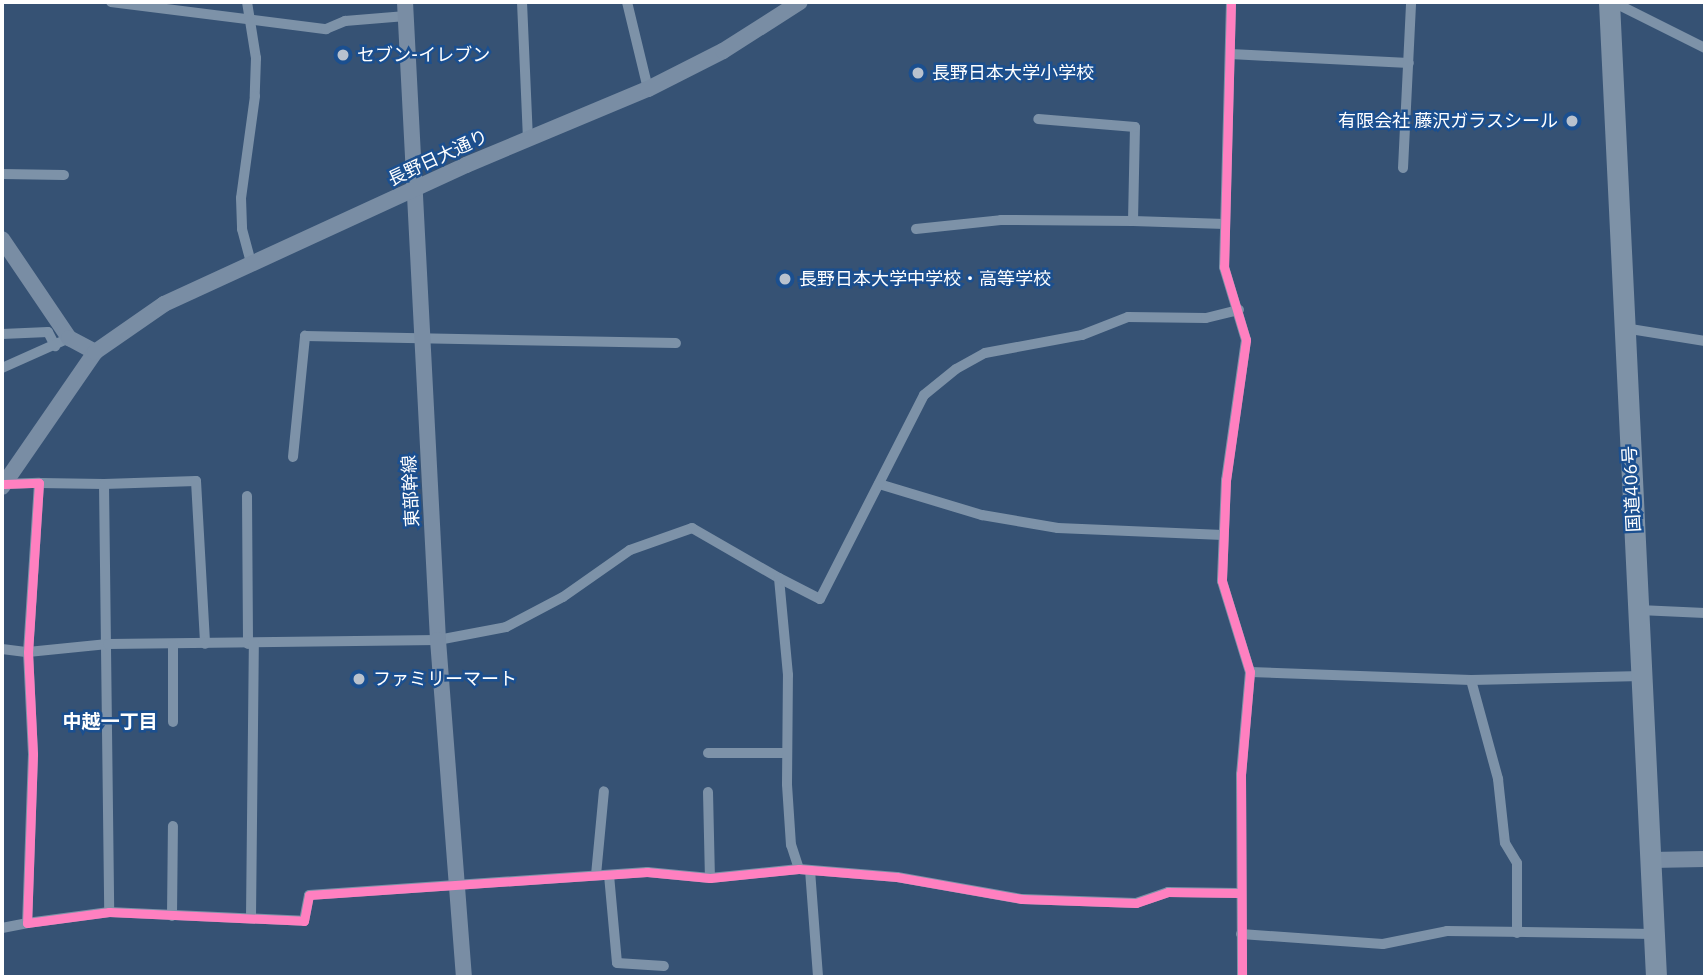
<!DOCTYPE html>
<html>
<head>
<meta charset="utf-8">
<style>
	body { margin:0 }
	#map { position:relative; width:1707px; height:979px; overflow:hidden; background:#365274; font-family:"IBM Plex Sans","Noto Sans JP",sans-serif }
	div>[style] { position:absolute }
	.street>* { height:10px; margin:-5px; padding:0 5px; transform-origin:5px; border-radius:5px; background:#7d92a8 }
	.secondary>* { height:16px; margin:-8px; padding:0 8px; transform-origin:8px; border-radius:8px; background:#798da4 }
	.highway>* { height:21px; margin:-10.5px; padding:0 10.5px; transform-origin:10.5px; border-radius:10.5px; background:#7e92a7 }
	.cycleway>* { height:9px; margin:-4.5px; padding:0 4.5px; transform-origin:4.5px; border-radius:4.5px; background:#ff80c0 }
	.dots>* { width:19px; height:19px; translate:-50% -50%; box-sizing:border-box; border:4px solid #1b4f8f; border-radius:50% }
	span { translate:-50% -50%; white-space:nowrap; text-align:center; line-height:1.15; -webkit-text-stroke:5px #1b4f8f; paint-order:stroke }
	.poi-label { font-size:18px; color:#fff }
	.left { translate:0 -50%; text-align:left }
	.right { translate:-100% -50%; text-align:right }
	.street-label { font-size:18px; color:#fff }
	.neighbourhood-label { font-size:19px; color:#fff; font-weight:700 }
	.frame { position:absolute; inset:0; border:4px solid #fff; pointer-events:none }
</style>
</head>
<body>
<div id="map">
	<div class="street">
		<i style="left:111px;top:2px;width:217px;rotate:7.2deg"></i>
		<i style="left:326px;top:29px;width:21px;rotate:-23deg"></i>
		<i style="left:345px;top:21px;width:61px;rotate:-4.7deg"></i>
		<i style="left:247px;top:2px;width:57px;rotate:80.9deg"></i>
		<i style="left:256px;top:58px;width:38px;rotate:92deg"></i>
		<i style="left:255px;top:96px;width:103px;rotate:97.8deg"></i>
		<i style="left:241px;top:198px;width:31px;rotate:88deg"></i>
		<i style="left:242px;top:229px;width:35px;rotate:75deg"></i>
		<i style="left:522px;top:2px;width:136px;rotate:87.5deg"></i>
		<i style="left:627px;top:2px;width:89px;rotate:76.4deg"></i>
		<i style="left:1231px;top:2px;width:265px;rotate:91.5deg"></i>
		<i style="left:1224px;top:267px;width:76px;rotate:73.2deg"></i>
		<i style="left:1246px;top:340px;width:141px;rotate:98.1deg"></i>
		<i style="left:1226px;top:480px;width:101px;rotate:92.3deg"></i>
		<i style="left:1222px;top:581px;width:95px;rotate:72.9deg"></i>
		<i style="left:1250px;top:672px;width:102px;rotate:95deg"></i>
		<i style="left:1241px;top:774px;width:203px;rotate:89.7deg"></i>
		<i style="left:1613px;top:2px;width:103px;rotate:26.6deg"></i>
		<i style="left:1230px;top:54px;width:179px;rotate:2.9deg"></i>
		<i style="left:1403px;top:168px;width:166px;rotate:-87.2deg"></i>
		<i style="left:2px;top:174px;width:62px;rotate:0.9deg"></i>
		<i style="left:1133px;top:221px;width:92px;rotate:1.9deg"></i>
		<i style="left:916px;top:229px;width:85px;rotate:-6deg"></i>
		<i style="left:1001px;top:220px;width:132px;rotate:0.4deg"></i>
		<i style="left:1133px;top:221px;width:94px;rotate:-88.8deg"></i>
		<i style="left:1135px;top:127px;width:97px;rotate:-175.3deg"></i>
		<i style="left:1624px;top:328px;width:82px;rotate:9.1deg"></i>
		<i style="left:2px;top:334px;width:46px;rotate:-2.5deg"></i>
		<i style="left:48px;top:332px;width:16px;rotate:63deg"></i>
		<i style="left:2px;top:368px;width:73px;rotate:-24.1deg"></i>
		<i style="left:293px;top:457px;width:122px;rotate:-84.3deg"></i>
		<i style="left:305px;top:336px;width:371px;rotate:1.1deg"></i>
		<i style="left:39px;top:483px;width:65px;rotate:0.9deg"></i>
		<i style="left:104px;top:484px;width:428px;rotate:89.3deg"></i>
		<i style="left:4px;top:484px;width:35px;rotate:-2deg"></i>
		<i style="left:39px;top:483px;width:169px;rotate:93.7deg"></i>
		<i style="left:28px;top:652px;width:102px;rotate:87.2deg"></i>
		<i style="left:33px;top:754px;width:169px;rotate:92deg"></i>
		<i style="left:27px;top:923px;width:83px;rotate:-7.6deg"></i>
		<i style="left:109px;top:912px;width:195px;rotate:2.6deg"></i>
		<i style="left:304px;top:921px;width:26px;rotate:-79deg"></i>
		<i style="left:309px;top:895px;width:339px;rotate:-3.9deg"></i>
		<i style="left:647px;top:872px;width:63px;rotate:5.4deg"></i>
		<i style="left:710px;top:878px;width:89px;rotate:-5.8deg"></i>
		<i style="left:799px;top:869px;width:98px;rotate:4.7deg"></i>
		<i style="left:897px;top:877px;width:127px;rotate:10deg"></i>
		<i style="left:1022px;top:899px;width:114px;rotate:2deg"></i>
		<i style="left:1136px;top:903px;width:34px;rotate:-19deg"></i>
		<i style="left:1168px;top:892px;width:70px;rotate:0.8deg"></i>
		<i style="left:104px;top:484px;width:92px;rotate:-1.9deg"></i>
		<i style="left:196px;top:481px;width:163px;rotate:86.8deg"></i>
		<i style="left:879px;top:484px;width:108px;rotate:16.8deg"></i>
		<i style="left:982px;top:515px;width:77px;rotate:9.7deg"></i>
		<i style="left:1058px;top:528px;width:165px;rotate:2.4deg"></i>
		<i style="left:247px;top:496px;width:148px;rotate:89.6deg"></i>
		<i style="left:1639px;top:610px;width:66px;rotate:2.6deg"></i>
		<i style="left:2px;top:649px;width:26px;rotate:7deg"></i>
		<i style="left:28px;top:652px;width:80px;rotate:-5.7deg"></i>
		<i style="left:108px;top:644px;width:330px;rotate:-0.7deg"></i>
		<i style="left:438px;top:640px;width:69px;rotate:-10.8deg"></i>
		<i style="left:506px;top:627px;width:64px;rotate:-27.8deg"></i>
		<i style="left:563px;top:597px;width:82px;rotate:-35deg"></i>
		<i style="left:630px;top:550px;width:66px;rotate:-19.5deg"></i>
		<i style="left:692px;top:528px;width:100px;rotate:29.9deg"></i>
		<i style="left:1250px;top:672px;width:221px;rotate:2.1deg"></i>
		<i style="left:1471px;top:680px;width:171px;rotate:-1.3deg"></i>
		<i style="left:1471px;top:680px;width:103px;rotate:74.7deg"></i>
		<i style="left:1498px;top:779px;width:64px;rotate:83.8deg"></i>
		<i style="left:1505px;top:843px;width:23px;rotate:59deg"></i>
		<i style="left:1517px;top:863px;width:70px;rotate:90deg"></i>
		<i style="left:173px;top:722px;width:78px;rotate:-90deg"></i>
		<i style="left:708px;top:753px;width:78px"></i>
		<i style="left:708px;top:792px;width:86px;rotate:88.7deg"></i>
		<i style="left:799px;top:869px;width:25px;rotate:-108deg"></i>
		<i style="left:791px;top:845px;width:61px;rotate:-93.8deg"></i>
		<i style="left:787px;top:784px;width:109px;rotate:-89.5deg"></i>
		<i style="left:788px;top:675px;width:97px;rotate:-95.3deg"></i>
		<i style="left:779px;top:578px;width:46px;rotate:27.1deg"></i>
		<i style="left:820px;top:599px;width:229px;rotate:-63deg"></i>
		<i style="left:924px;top:395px;width:41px;rotate:-39.1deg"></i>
		<i style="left:956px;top:369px;width:33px;rotate:-29deg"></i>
		<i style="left:985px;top:353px;width:99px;rotate:-10.5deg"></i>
		<i style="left:1082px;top:335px;width:49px;rotate:-21.4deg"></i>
		<i style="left:1128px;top:317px;width:78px;rotate:0.7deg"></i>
		<i style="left:1206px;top:318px;width:34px;rotate:-14deg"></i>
		<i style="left:810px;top:870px;width:107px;rotate:85.7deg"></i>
		<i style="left:596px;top:875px;width:84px;rotate:-84.6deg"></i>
		<i style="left:609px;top:875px;width:88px;rotate:84.8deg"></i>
		<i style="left:617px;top:963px;width:47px;rotate:3.7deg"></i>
		<i style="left:172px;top:916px;width:90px;rotate:-89.4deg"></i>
		<i style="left:251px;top:917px;width:274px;rotate:-89.4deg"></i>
		<i style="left:2px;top:928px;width:25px;rotate:-11deg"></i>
		<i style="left:1241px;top:934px;width:142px;rotate:4deg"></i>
		<i style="left:1383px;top:944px;width:65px;rotate:-11.5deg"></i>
		<i style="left:1447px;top:931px;width:207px;rotate:0.8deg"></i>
	</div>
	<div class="secondary">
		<i style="left:405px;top:2px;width:639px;rotate:87.04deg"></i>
		<i style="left:438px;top:640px;width:338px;rotate:85.6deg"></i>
		<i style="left:2px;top:239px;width:120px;rotate:55.9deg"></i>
		<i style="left:69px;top:338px;width:30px;rotate:28deg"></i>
		<i style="left:2px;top:487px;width:164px;rotate:-55.4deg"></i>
		<i style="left:95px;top:352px;width:84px;rotate:-34.8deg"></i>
		<i style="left:164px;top:304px;width:332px;rotate:-24.7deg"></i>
		<i style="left:466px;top:165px;width:197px;rotate:-22.7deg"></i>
		<i style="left:648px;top:89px;width:84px;rotate:-26.9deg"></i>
		<i style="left:723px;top:51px;width:91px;rotate:-32.5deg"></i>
		<i style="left:1651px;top:860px;width:54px;rotate:-1.1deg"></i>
	</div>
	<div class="highway">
		<i style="left:1609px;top:2px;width:976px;rotate:87.24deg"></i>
	</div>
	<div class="cycleway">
		<i style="left:1231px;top:2px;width:265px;rotate:91.5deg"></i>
		<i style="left:1224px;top:267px;width:76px;rotate:73.2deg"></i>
		<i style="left:1246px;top:340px;width:141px;rotate:98.1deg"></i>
		<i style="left:1226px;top:480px;width:101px;rotate:92.3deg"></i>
		<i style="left:1222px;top:581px;width:95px;rotate:72.9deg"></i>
		<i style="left:1250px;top:672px;width:102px;rotate:95deg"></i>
		<i style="left:1241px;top:774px;width:203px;rotate:89.7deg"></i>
		<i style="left:4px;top:484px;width:35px;rotate:-2deg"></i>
		<i style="left:39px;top:483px;width:169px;rotate:93.7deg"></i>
		<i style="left:28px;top:652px;width:102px;rotate:87.2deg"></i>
		<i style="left:33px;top:754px;width:169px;rotate:92deg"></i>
		<i style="left:27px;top:923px;width:83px;rotate:-7.6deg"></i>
		<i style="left:109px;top:912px;width:195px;rotate:2.6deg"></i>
		<i style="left:304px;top:921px;width:26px;rotate:-79deg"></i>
		<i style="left:309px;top:895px;width:339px;rotate:-3.9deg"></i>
		<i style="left:647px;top:872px;width:63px;rotate:5.4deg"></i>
		<i style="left:710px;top:878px;width:89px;rotate:-5.8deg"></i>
		<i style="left:799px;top:869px;width:98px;rotate:4.7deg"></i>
		<i style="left:897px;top:877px;width:127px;rotate:10deg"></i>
		<i style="left:1022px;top:899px;width:114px;rotate:2deg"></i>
		<i style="left:1136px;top:903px;width:34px;rotate:-19deg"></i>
		<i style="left:1168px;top:892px;width:70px;rotate:0.8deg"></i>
	</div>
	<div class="dots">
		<i style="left:343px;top:55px;background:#b9c2ce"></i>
		<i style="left:918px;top:73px;background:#b9c2ce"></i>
		<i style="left:1572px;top:121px;background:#b9c2ce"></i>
		<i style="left:785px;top:279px;background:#b9c2ce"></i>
		<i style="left:359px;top:679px;background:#b9c2ce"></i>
	</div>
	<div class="poi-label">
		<span class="left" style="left:357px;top:55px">セブン-イレブン</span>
		<span class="left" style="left:932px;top:73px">長野日本大学小学校</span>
		<span class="right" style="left:1558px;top:121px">有限会社 藤沢ガラスシール</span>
		<span class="left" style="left:799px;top:279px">長野日本大学中学校・高等学校</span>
		<span class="left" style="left:373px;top:679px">ファミリーマート</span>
	</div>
	<div class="street-label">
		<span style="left:438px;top:158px;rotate:-25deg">長野日大通り</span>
		<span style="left:1632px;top:489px;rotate:-93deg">国道406号</span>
		<span style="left:411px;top:491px;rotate:-93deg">東部幹線</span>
	</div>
	<div class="neighbourhood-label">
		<span style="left:110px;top:722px">中越一丁目</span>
	</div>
	<div class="frame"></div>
</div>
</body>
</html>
